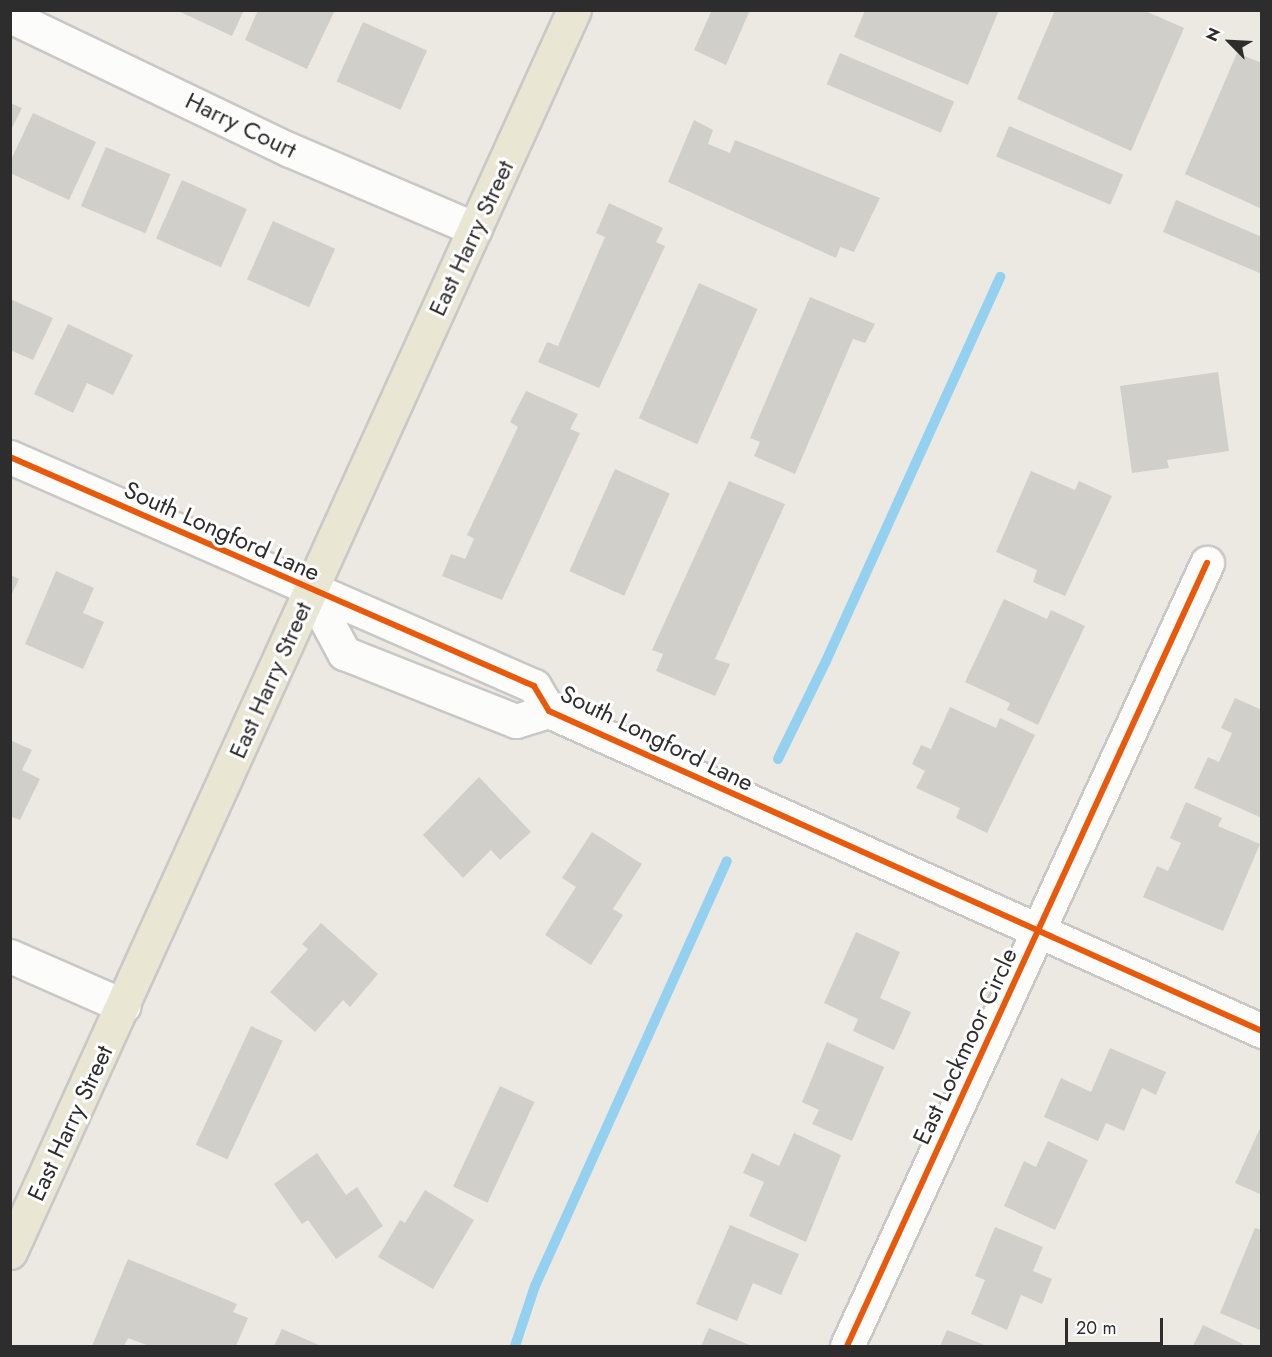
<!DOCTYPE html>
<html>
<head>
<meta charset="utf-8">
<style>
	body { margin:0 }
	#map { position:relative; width:1272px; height:1357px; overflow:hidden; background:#ece9e2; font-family:Jost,sans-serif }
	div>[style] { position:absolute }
	.stream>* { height:10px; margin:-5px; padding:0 5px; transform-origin:5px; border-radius:5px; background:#94d0f0 }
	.building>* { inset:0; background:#d1cfc9; transform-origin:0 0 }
	.roads { filter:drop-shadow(2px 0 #c9c8c7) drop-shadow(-2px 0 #c9c8c7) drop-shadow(0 2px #c9c8c7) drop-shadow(0 -2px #c9c8c7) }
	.minor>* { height:33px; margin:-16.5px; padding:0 16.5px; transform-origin:16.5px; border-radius:16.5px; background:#fcfcfb }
	.major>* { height:33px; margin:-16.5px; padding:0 16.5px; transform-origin:16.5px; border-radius:16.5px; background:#e9e6d4 }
	.cycleway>* { height:6px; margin:-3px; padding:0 3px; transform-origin:3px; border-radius:3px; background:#e8590c }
	span { translate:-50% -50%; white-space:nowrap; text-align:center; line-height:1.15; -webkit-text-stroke:6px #fff; paint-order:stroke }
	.street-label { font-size:24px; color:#2d2d2d }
	.frame { position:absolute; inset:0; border:12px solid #2d2d2d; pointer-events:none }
	.north { position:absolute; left:1200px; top:12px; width:60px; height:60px; -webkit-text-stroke:4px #fff; paint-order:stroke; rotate:294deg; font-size:16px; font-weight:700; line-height:24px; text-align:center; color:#2d2d2d }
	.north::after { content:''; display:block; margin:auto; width:21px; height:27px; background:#2d2d2d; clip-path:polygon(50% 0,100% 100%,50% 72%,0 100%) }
	.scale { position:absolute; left:1065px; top:1318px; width:98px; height:27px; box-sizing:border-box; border:3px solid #2d2d2d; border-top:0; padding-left:8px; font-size:18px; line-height:21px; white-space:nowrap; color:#2d2d2d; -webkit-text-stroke:4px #fff; paint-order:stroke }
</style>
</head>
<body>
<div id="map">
	<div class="stream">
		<i style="left:778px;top:759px;width:109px;rotate:-63.9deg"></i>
		<i style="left:826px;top:661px;width:422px;rotate:-65.6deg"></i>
		<i style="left:515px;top:1346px;width:63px;rotate:-71.6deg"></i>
		<i style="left:535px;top:1286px;width:466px;rotate:-65.7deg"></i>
	</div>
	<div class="building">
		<i style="clip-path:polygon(176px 10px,244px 10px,232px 36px)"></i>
		<i style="clip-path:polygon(258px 10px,335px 10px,307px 69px,245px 40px)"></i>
		<i style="clip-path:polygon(712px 10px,750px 10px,726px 65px,694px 50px)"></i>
		<i style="clip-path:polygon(865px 10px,999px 10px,968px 85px,854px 37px)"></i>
		<i style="clip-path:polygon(1055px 10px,1143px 10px,1184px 28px,1131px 151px,1017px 99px)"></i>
		<i style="left:363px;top:22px;width:70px;height:65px;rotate:24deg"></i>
		<i style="left:840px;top:53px;width:124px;height:34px;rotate:23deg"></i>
		<i style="clip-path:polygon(1237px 53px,1262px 63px,1262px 209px,1185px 174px)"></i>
		<i style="clip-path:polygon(10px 103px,22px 108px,10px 132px)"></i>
		<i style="clip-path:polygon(33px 113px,96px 142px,69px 200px,10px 173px,10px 162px)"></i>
		<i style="clip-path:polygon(694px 120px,713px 130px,708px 144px,730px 153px,735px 140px,880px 198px,854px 252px,840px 247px,836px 258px,668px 182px)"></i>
		<i style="left:1009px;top:126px;width:124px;height:33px;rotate:23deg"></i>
		<i style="left:106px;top:147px;width:70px;height:64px;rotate:23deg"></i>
		<i style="left:182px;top:180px;width:71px;height:64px;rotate:24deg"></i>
		<i style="clip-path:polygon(1176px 200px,1262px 237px,1262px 274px,1163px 232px)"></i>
		<i style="clip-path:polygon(609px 203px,663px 228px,656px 242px,665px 246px,599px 388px,538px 362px,547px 342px,558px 346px,605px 237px,596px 233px)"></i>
		<i style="left:273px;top:221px;width:68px;height:64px;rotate:24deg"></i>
		<i style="left:699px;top:283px;width:64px;height:148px;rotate:24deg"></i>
		<i style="clip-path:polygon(810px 297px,875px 324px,865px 343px,853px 339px,795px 474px,754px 456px,760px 442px,750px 438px)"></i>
		<i style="clip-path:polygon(10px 299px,53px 318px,33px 360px,10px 350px)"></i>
		<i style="clip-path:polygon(68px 324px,133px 355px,113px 395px,87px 383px,73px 413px,34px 394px)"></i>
		<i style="clip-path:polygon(1218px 372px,1229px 451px,1167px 460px,1169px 468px,1132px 473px,1120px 386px)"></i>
		<i style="clip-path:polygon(526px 391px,578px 414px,570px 429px,580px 433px,502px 600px,442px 576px,451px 554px,465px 559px,474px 539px,467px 535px,518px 427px,510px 422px)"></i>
		<i style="left:615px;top:469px;width:60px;height:112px;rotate:24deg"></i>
		<i style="clip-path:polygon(1031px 471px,1075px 490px,1079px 481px,1112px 496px,1065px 596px,1033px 582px,1037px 570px,996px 552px)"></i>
		<i style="clip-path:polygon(729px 481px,785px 504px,715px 659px,730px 664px,715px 696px,656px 671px,663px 654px,652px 650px)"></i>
		<i style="clip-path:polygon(56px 571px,94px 588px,83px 613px,104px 622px,83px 669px,25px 644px)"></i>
		<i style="clip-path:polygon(10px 575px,19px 579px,10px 598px)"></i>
		<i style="clip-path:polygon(1004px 599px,1047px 619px,1051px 610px,1085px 626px,1038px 725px,1007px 710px,1010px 703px,965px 682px)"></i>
		<i style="clip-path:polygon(1235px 698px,1262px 710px,1262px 818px,1194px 788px,1208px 757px,1219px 762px,1232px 733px,1221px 728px)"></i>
		<i style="clip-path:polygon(950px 707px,996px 728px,1000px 718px,1035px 735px,987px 833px,956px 818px,960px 808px,916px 788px,925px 771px,912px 764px,921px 745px,931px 749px)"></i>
		<i style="clip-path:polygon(10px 740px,32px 750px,22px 770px,40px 779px,20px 820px,10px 816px)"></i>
		<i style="clip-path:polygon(479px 777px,531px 832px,500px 860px,491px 850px,463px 878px,423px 835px)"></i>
		<i style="clip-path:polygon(1186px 802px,1222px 818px,1218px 826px,1260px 844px,1223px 931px,1143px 897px,1157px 866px,1168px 871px,1181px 843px,1170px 838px)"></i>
		<i style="clip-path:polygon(592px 832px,642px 864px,613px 909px,623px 915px,591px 965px,545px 935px,576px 887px,562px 878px)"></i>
		<i style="clip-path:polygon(321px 923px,378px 974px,350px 1007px,343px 1000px,315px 1032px,270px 992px,308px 949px,302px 944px)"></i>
		<i style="clip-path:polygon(856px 932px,900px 952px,880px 998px,911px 1012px,894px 1050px,853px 1031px,858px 1019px,824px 1003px)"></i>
		<i style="left:251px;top:1026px;width:35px;height:131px;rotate:25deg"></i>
		<i style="clip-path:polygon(827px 1042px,884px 1067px,852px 1141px,812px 1124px,819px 1110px,802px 1102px)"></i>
		<i style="clip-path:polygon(1110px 1048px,1166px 1072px,1156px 1095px,1142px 1088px,1124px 1131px,1106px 1123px,1098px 1141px,1044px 1117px,1061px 1078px,1091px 1092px)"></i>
		<i style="left:500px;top:1086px;width:38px;height:111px;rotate:25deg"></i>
		<i style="clip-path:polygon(1262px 1124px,1262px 1195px,1235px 1183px)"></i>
		<i style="clip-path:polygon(794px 1133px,841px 1155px,806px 1242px,749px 1216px,764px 1182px,743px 1173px,752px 1153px,779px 1166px)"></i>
		<i style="clip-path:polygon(1048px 1141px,1088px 1160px,1055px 1230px,1004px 1206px,1024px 1161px,1036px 1167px)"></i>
		<i style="clip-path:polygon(317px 1153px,346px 1195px,357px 1187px,383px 1226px,336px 1259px,308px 1220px,302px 1224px,274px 1184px)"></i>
		<i style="clip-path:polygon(425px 1190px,474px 1220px,433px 1289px,378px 1257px,400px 1220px,405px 1223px)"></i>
		<i style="clip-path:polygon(730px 1225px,799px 1254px,781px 1295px,753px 1283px,737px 1321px,696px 1304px)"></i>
		<i style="clip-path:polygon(995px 1227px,1043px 1247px,1033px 1271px,1052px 1279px,1042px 1304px,1021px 1295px,1007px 1330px,971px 1314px,985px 1280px,975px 1276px)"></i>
		<i style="clip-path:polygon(1255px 1228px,1262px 1230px,1262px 1331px,1220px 1313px)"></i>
		<i style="clip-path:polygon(128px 1259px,237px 1304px,233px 1312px,248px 1318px,236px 1346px,149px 1346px,128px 1338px,124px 1346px,92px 1346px)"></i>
		<i style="clip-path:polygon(1203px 1325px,1243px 1344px,1242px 1346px,1193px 1346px)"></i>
		<i style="clip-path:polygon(709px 1328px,752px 1346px,701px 1346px)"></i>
		<i style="clip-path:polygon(282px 1329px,321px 1346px,274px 1346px)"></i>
		<i style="clip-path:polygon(947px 1330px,987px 1346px,940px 1346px)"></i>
	</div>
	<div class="roads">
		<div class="minor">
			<i style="left:10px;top:16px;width:310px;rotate:25.6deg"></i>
			<i style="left:290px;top:150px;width:201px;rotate:23.1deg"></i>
			<i style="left:10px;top:457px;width:572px;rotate:23.61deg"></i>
			<i style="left:534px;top:686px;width:29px;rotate:59deg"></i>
			<i style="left:549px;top:711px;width:782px;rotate:24.17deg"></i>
			<i style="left:310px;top:590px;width:72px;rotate:61.6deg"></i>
			<i style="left:344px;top:653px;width:185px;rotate:21.6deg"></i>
			<i style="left:516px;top:721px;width:34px;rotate:-17deg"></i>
			<i style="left:10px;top:956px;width:124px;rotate:23.7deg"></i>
			<i style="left:847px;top:1346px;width:862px;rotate:-65.31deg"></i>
		</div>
		<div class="major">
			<i style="left:10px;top:1252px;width:1364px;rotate:-65.58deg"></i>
		</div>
	</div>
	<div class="cycleway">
		<i style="left:10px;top:457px;width:572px;rotate:23.61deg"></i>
		<i style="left:534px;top:686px;width:29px;rotate:59deg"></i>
		<i style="left:549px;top:711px;width:782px;rotate:24.17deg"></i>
		<i style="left:847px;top:1346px;width:862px;rotate:-65.31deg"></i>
	</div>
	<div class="street-label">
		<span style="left:241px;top:125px;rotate:26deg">Harry Court</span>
		<span style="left:471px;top:238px;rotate:-65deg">East Harry Street</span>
		<span style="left:222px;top:531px;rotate:24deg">South Longford Lane</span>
		<span style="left:270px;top:680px;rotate:-66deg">East Harry Street</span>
		<span style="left:657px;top:738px;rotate:26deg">South Longford Lane</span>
		<span style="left:965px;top:1046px;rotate:-65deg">East Lockmoor Circle</span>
		<span style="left:70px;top:1123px;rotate:-65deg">East Harry Street</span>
	</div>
	<div class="frame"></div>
	<div class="north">N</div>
	<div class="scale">20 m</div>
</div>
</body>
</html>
